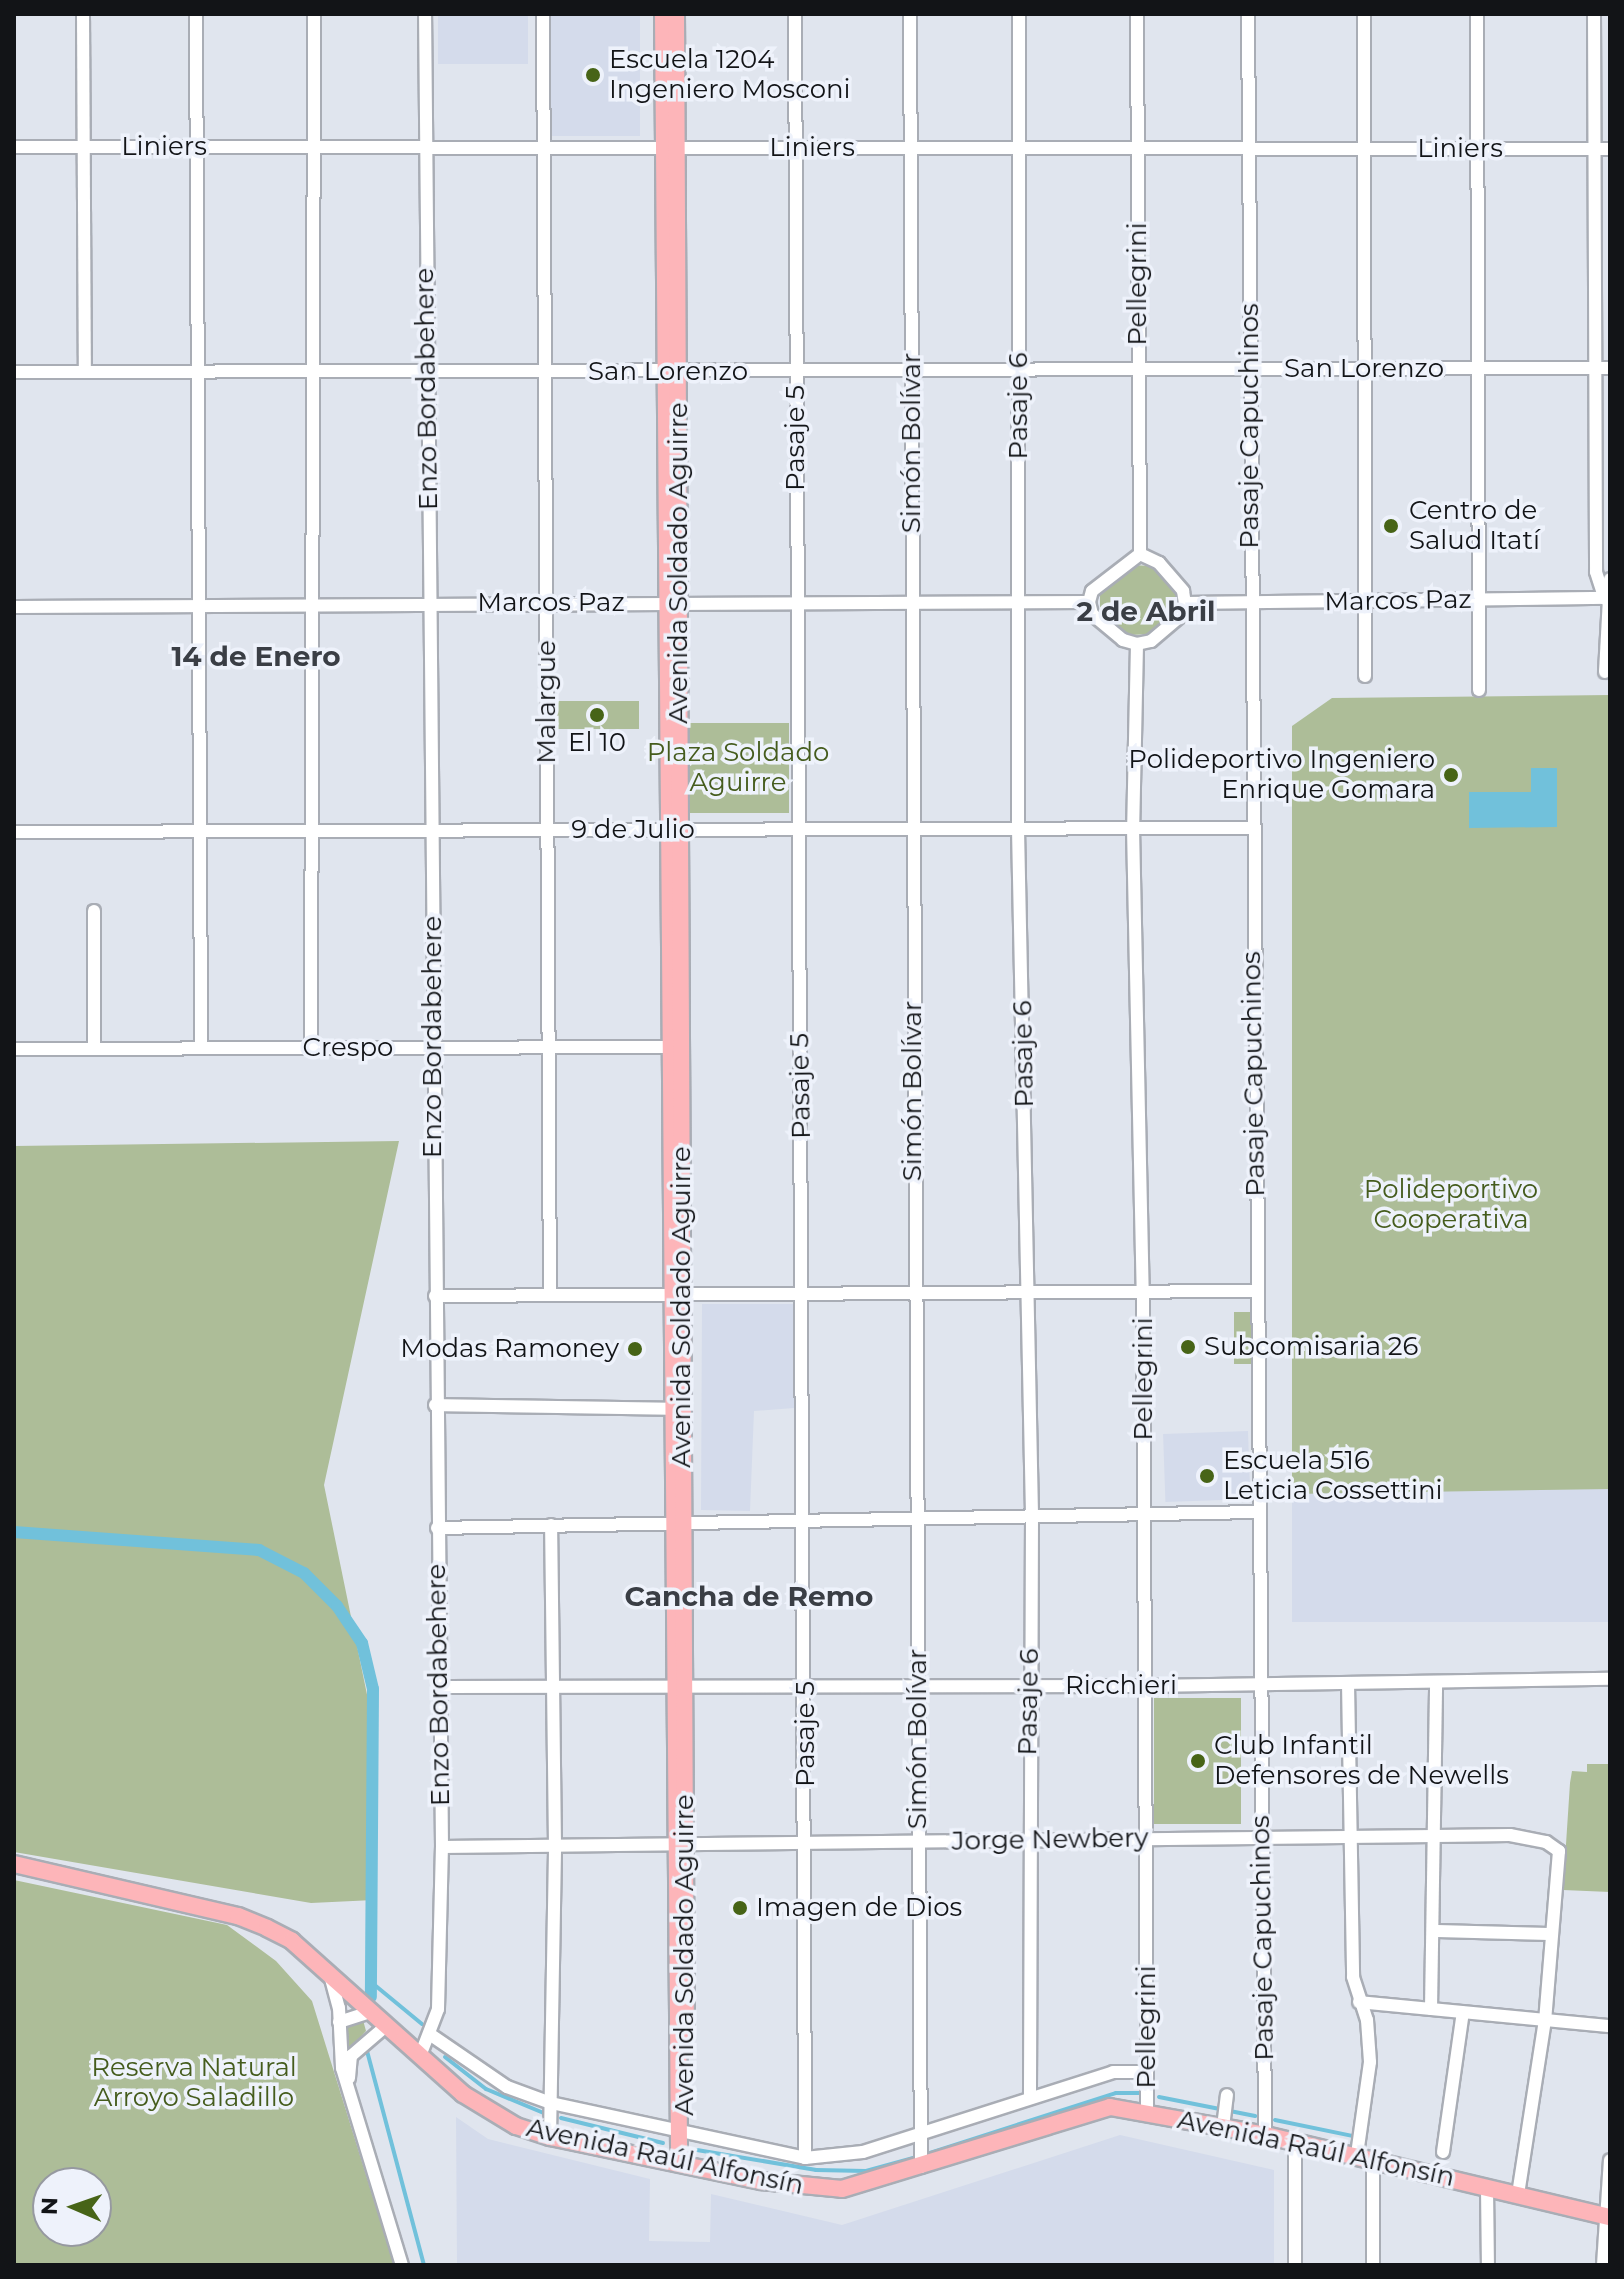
<!DOCTYPE html>
<html>
<head>
<meta charset="utf-8">
<style>
	body { margin:0 }
	#map { position:relative; width:1624px; height:2279px; overflow:hidden; background:#e0e5ee; font-family:Montserrat,sans-serif }
	div>[style] { position:absolute }
	.built>* { inset:0; background:#d4dbeb; transform-origin:0 0 }
	.green>* { inset:0; background:#adbd98; transform-origin:0 0 }
	.water>* { inset:0; background:#71c1db }
	.stream>* { height:4px; margin:-2px; padding:0 2px; transform-origin:2px; border-radius:2px; background:#71c1db }
	.canal>* { height:12px; margin:-6px; padding:0 6px; transform-origin:6px; border-radius:6px; background:#71c1db }
	.roads { filter:drop-shadow(2px 0 #a9adb5) drop-shadow(-2px 0 #a9adb5) drop-shadow(0 2px #a9adb5) drop-shadow(0 -2px #a9adb5) }
	.minor>* { height:12px; margin:-6px; padding:0 6px; transform-origin:6px; border-radius:6px; background:#fff }
	.major>* { height:16px; margin:-8px; padding:0 8px; transform-origin:8px; border-radius:8px; background:#fdb5b9 }
	.dots>* { width:22px; height:22px; translate:-50% -50%; box-sizing:border-box; border:4px solid #eef2fb; border-radius:50% }
	span { translate:-50% -50%; white-space:nowrap; text-align:center; line-height:1.15; -webkit-text-stroke:7px #eef2fb; paint-order:stroke }
	.poi-label { font-size:26px; color:#121417 }
	.left { translate:0 -50%; text-align:left }
	.right { translate:-100% -50%; text-align:right }
	.street-label { font-size:26px; color:#121417 }
	.park-label { font-size:26px; color:#455c1d }
	.neighbourhood-label { font-size:28px; color:#3a3e45; font-weight:700 }
	.frame { position:absolute; inset:0; border:16px solid #121417; pointer-events:none }
	.north { position:absolute; left:32px; top:2167px; width:80px; height:80px; box-sizing:border-box; background:#eef2fb; border:2px solid #9699a0; border-radius:50%; rotate:272deg; font-size:22px; font-weight:700; line-height:32px; text-align:center; color:#121417 }
	.north::after { content:''; display:block; margin:auto; width:28px; height:36px; background:#476417; clip-path:polygon(50% 0,100% 100%,50% 72%,0 100%) }
</style>
</head>
<body>
<div id="map">
	<div class="built">
		<i style="left:438px;top:14px;width:90px;height:50px"></i>
		<i style="left:547px;top:14px;width:93px;height:122px"></i>
		<i style="clip-path:polygon(702px 1304px,796px 1304px,794px 1408px,754px 1411px,750px 1511px,701px 1510px)"></i>
		<i style="left:1248px;top:1431px;width:68px;height:85px;rotate:88deg"></i>
		<i style="left:1610px;top:1489px;width:133px;height:318px;rotate:90deg"></i>
		<i style="clip-path:polygon(456px 2117px,488px 2139px,650px 2179px,649px 2241px,710px 2242px,711px 2194px,842px 2225px,1120px 2135px,1274px 2170px,1274px 2265px,457px 2265px)"></i>
	</div>
	<div class="green">
		<i style="clip-path:polygon(1132px 565px,1150px 566px,1176px 591px,1176px 610px,1153px 634px,1129px 635px,1100px 610px,1100px 593px)"></i>
		<i style="clip-path:polygon(1610px 695px,1610px 1489px,1292px 1494px,1292px 726px,1332px 698px)"></i>
		<i style="left:639px;top:701px;width:28px;height:84px;rotate:90deg"></i>
		<i style="left:789px;top:723px;width:90px;height:103px;rotate:90deg"></i>
		<i style="clip-path:polygon(399px 1141px,324px 1485px,372px 1719px,374px 1900px,311px 1903px,14px 1852px,14px 1146px)"></i>
		<i style="left:1234px;top:1312px;width:19px;height:52px"></i>
		<i style="left:1154px;top:1698px;width:87px;height:126px"></i>
		<i style="clip-path:polygon(1587px 1764px,1610px 1764px,1610px 1892px,1563px 1890px,1570px 1783px,1572px 1771px,1587px 1772px)"></i>
		<i style="clip-path:polygon(evenodd,14px 1880px,227px 1925px,276px 1961px,312px 2001px,394px 2265px,14px 2265px,14px 1880px,48px 2183px,96px 2183px,96px 2231px,48px 2231px,48px 2183px)"></i>
		<i style="clip-path:polygon(363px 2020px,366px 2031px,345px 2055px,342px 2035px,347px 2023px)"></i>
	</div>
	<div class="water">
		<i style="clip-path:polygon(1531px 768px,1557px 768px,1557px 827px,1469px 828px,1469px 792px,1531px 792px)"></i>
	</div>
	<div class="stream">
		<i style="left:371px;top:1982px;width:66px;rotate:39.5deg"></i>
		<i style="left:367px;top:2051px;width:221px;rotate:75.1deg"></i>
		<i style="left:445px;top:2057px;width:52px;rotate:38deg"></i>
		<i style="left:486px;top:2089px;width:65px;rotate:22.6deg"></i>
		<i style="left:1159px;top:2097px;width:98px;rotate:11.2deg"></i>
		<i style="left:561px;top:2118px;width:105px;rotate:13.8deg"></i>
		<i style="left:1275px;top:2120px;width:80px;rotate:11.6deg"></i>
		<i style="left:697px;top:2150px;width:121px;rotate:9.5deg"></i>
		<i style="left:816px;top:2170px;width:50px;rotate:1.1deg"></i>
		<i style="left:866px;top:2171px;width:49px;rotate:-15.5deg"></i>
		<i style="left:930px;top:2153px;width:195px;rotate:-17.9deg"></i>
		<i style="left:1116px;top:2093px;width:25px"></i>
	</div>
	<div class="canal">
		<i style="left:14px;top:1532px;width:246px;rotate:4.2deg"></i>
		<i style="left:259px;top:1550px;width:51px;rotate:27.1deg"></i>
		<i style="left:304px;top:1573px;width:47px;rotate:45deg"></i>
		<i style="left:337px;top:1606px;width:45px;rotate:56deg"></i>
		<i style="left:362px;top:1643px;width:47px;rotate:76.6deg"></i>
		<i style="left:373px;top:1689px;width:308px;rotate:90.4deg"></i>
	</div>
	<div class="roads">
		<div class="minor">
			<i style="left:83px;top:14px;width:358px;rotate:89.7deg"></i>
			<i style="left:196px;top:14px;width:1034px;rotate:89.72deg"></i>
			<i style="left:543px;top:14px;width:1279px;rotate:89.69deg"></i>
			<i style="left:795px;top:14px;width:2144px;rotate:89.73deg"></i>
			<i style="left:910px;top:14px;width:2153px;rotate:89.71deg"></i>
			<i style="left:1019px;top:14px;width:815px;rotate:90.07deg"></i>
			<i style="left:1018px;top:829px;width:688px;rotate:88.83deg"></i>
			<i style="left:1032px;top:1517px;width:577px;rotate:90.2deg"></i>
			<i style="left:1137px;top:14px;width:540px;rotate:89.68deg"></i>
			<i style="left:1248px;top:14px;width:2121px;rotate:89.54deg"></i>
			<i style="left:1364px;top:14px;width:662px;rotate:89.91deg"></i>
			<i style="left:1477px;top:14px;width:676px;rotate:89.83deg"></i>
			<i style="left:1594px;top:14px;width:558px;rotate:89.79deg"></i>
			<i style="left:1596px;top:572px;width:28px;rotate:72deg"></i>
			<i style="left:14px;top:147px;width:1596px;rotate:0.07deg"></i>
			<i style="left:14px;top:372px;width:1596px;rotate:-0.14deg"></i>
			<i style="left:1140px;top:554px;width:21px;rotate:25deg"></i>
			<i style="left:1159px;top:563px;width:37px;rotate:49deg"></i>
			<i style="left:1183px;top:591px;width:12px;rotate:81deg"></i>
			<i style="left:1185px;top:603px;width:11px;rotate:100deg"></i>
			<i style="left:1183px;top:614px;width:42px;rotate:139.8deg"></i>
			<i style="left:1151px;top:641px;width:14px;rotate:168deg"></i>
			<i style="left:1137px;top:644px;width:15px;rotate:-164deg"></i>
			<i style="left:1123px;top:640px;width:40px;rotate:-140deg"></i>
			<i style="left:1092px;top:614px;width:12px;rotate:-104deg"></i>
			<i style="left:1089px;top:602px;width:11px;rotate:-75deg"></i>
			<i style="left:1092px;top:591px;width:61px;rotate:-37.6deg"></i>
			<i style="left:1185px;top:603px;width:425px;rotate:-0.7deg"></i>
			<i style="left:14px;top:607px;width:1075px;rotate:-0.27deg"></i>
			<i style="left:1137px;top:644px;width:184px;rotate:91.2deg"></i>
			<i style="left:1133px;top:828px;width:463px;rotate:88.8deg"></i>
			<i style="left:1143px;top:1291px;width:822px;rotate:89.72deg"></i>
			<i style="left:1605px;top:672px;width:93px;rotate:-86.9deg"></i>
			<i style="left:14px;top:832px;width:1238px;rotate:-0.19deg"></i>
			<i style="left:94px;top:911px;width:137px;rotate:90deg"></i>
			<i style="left:311px;top:1048px;width:1034px;rotate:-89.83deg"></i>
			<i style="left:14px;top:1049px;width:665px;rotate:-0.17deg"></i>
			<i style="left:435px;top:1296px;width:821px;rotate:-0.35deg"></i>
			<i style="left:435px;top:1405px;width:245px;rotate:0.9deg"></i>
			<i style="left:437px;top:1528px;width:822px;rotate:-1.12deg"></i>
			<i style="left:1348px;top:1683px;width:294px;rotate:89deg"></i>
			<i style="left:1353px;top:1977px;width:45px;rotate:72deg"></i>
			<i style="left:1367px;top:2020px;width:42px;rotate:85.9deg"></i>
			<i style="left:1370px;top:2062px;width:94px;rotate:98deg"></i>
			<i style="left:440px;top:1687px;width:706px;rotate:-0.08deg"></i>
			<i style="left:1146px;top:1686px;width:464px;rotate:-0.9deg"></i>
			<i style="left:442px;top:1847px;width:1068px;rotate:-0.64deg"></i>
			<i style="left:1510px;top:1835px;width:37px;rotate:11deg"></i>
			<i style="left:1546px;top:1842px;width:16px;rotate:35deg"></i>
			<i style="left:1559px;top:1851px;width:170px;rotate:94.7deg"></i>
			<i style="left:1545px;top:2020px;width:177px;rotate:98.8deg"></i>
			<i style="left:1434px;top:1931px;width:118px;rotate:1.5deg"></i>
			<i style="left:330px;top:1975px;width:34px;rotate:75deg"></i>
			<i style="left:339px;top:2008px;width:60px;rotate:87.1deg"></i>
			<i style="left:342px;top:2068px;width:206px;rotate:73.1deg"></i>
			<i style="left:1359px;top:2002px;width:252px;rotate:5.5deg"></i>
			<i style="left:1431px;top:2009px;width:327px;rotate:-89.1deg"></i>
			<i style="left:339px;top:2022px;width:35px;rotate:-18deg"></i>
			<i style="left:431px;top:2035px;width:92px;rotate:34.4deg"></i>
			<i style="left:507px;top:2087px;width:47px;rotate:20deg"></i>
			<i style="left:551px;top:2103px;width:260px;rotate:12.2deg"></i>
			<i style="left:805px;top:2158px;width:58px;rotate:-5.9deg"></i>
			<i style="left:863px;top:2152px;width:262px;rotate:-17.7deg"></i>
			<i style="left:1113px;top:2072px;width:34px"></i>
			<i style="left:420px;top:2056px;width:50px;rotate:-69deg"></i>
			<i style="left:438px;top:2009px;width:162px;rotate:-88.6deg"></i>
			<i style="left:442px;top:1847px;width:1833px;rotate:-90.53deg"></i>
			<i style="left:349px;top:2078px;width:22px;rotate:-85deg"></i>
			<i style="left:351px;top:2056px;width:48px;rotate:-40.7deg"></i>
			<i style="left:1223px;top:2127px;width:32px;rotate:-83deg"></i>
			<i style="left:550px;top:2137px;width:291px;rotate:-89deg"></i>
			<i style="left:555px;top:1846px;width:321px;rotate:-90.7deg"></i>
			<i style="left:1443px;top:2152px;width:141px;rotate:-81.9deg"></i>
			<i style="left:1373px;top:2159px;width:106px;rotate:90deg"></i>
			<i style="left:1487px;top:2188px;width:77px;rotate:89.3deg"></i>
			<i style="left:1295px;top:2265px;width:123px;rotate:-90deg"></i>
			<i style="left:1603px;top:2265px;width:105px;rotate:-86.2deg"></i>
		</div>
		<div class="major">
			<i style="left:663px;top:14px;width:2149px;rotate:89.57deg"></i>
			<i style="left:676px;top:14px;width:2020px;rotate:89.72deg"></i>
			<i style="left:14px;top:1864px;width:230px;rotate:13.1deg"></i>
			<i style="left:238px;top:1916px;width:31px;rotate:22deg"></i>
			<i style="left:267px;top:1928px;width:28px;rotate:27deg"></i>
			<i style="left:292px;top:1941px;width:229px;rotate:41.8deg"></i>
			<i style="left:463px;top:2094px;width:62px;rotate:31.1deg"></i>
			<i style="left:516px;top:2126px;width:36px;rotate:18deg"></i>
			<i style="left:550px;top:2137px;width:216px;rotate:11.8deg"></i>
			<i style="left:761px;top:2181px;width:81px;rotate:5.6deg"></i>
			<i style="left:842px;top:2189px;width:280px;rotate:-17deg"></i>
			<i style="left:1110px;top:2107px;width:158px;rotate:10.2deg"></i>
			<i style="left:1265px;top:2135px;width:355px;rotate:13.4deg"></i>
		</div>
	</div>
	<div class="dots">
		<i style="left:593px;top:75px;background:#476417"></i>
		<i style="left:1391px;top:526px;background:#476417"></i>
		<i style="left:597px;top:715px;background:#476417"></i>
		<i style="left:1451px;top:775px;background:#476417"></i>
		<i style="left:1188px;top:1347px;background:#476417"></i>
		<i style="left:635px;top:1349px;background:#476417"></i>
		<i style="left:1207px;top:1476px;background:#476417"></i>
		<i style="left:1198px;top:1761px;background:#476417"></i>
		<i style="left:740px;top:1908px;background:#476417"></i>
	</div>
	<div class="poi-label">
		<span class="left" style="left:609px;top:75px">Escuela 1204<br>Ingeniero Mosconi</span>
		<span class="left" style="left:1409px;top:526px">Centro de<br>Salud Itatí</span>
		<span style="left:597px;top:743px">El 10</span>
		<span class="right" style="left:1435px;top:775px">Polideportivo Ingeniero<br>Enrique Gomara</span>
		<span class="left" style="left:1204px;top:1347px">Subcomisaria 26</span>
		<span class="right" style="left:619px;top:1349px">Modas Ramoney</span>
		<span class="left" style="left:1223px;top:1476px">Escuela 516<br>Leticia Cossettini</span>
		<span class="left" style="left:1214px;top:1761px">Club Infantil<br>Defensores de Newells</span>
		<span class="left" style="left:756px;top:1908px">Imagen de Dios</span>
	</div>
	<div class="street-label">
		<span style="left:164px;top:147px">Liniers</span>
		<span style="left:812px;top:148px">Liniers</span>
		<span style="left:1460px;top:149px">Liniers</span>
		<span style="left:1138px;top:284px;rotate:-90deg">Pellegrini</span>
		<span style="left:1364px;top:369px">San Lorenzo</span>
		<span style="left:668px;top:372px">San Lorenzo</span>
		<span style="left:427px;top:389px;rotate:-91deg">Enzo Bordabehere</span>
		<span style="left:1019px;top:406px;rotate:-90deg">Pasaje 6</span>
		<span style="left:1250px;top:426px;rotate:-90deg">Pasaje Capuchinos</span>
		<span style="left:796px;top:438px;rotate:-90deg">Pasaje 5</span>
		<span style="left:912px;top:443px;rotate:-90deg">Simón Bolívar</span>
		<span style="left:679px;top:563px;rotate:-90deg">Avenida Soldado Aguirre</span>
		<span style="left:1398px;top:601px;rotate:-1deg">Marcos Paz</span>
		<span style="left:551px;top:603px">Marcos Paz</span>
		<span style="left:547px;top:702px;rotate:-90deg">Malargue</span>
		<span style="left:633px;top:830px">9 de Julio</span>
		<span style="left:433px;top:1037px;rotate:-90deg">Enzo Bordabehere</span>
		<span style="left:348px;top:1048px">Crespo</span>
		<span style="left:1024px;top:1054px;rotate:-91deg">Pasaje 6</span>
		<span style="left:1254px;top:1074px;rotate:-91deg">Pasaje Capuchinos</span>
		<span style="left:801px;top:1086px;rotate:-91deg">Pasaje 5</span>
		<span style="left:913px;top:1091px;rotate:-90deg">Simón Bolívar</span>
		<span style="left:682px;top:1307px;rotate:-90deg">Avenida Soldado Aguirre</span>
		<span style="left:1144px;top:1379px;rotate:-90deg">Pellegrini</span>
		<span style="left:439px;top:1685px;rotate:-91deg">Enzo Bordabehere</span>
		<span style="left:1121px;top:1686px">Ricchieri</span>
		<span style="left:1029px;top:1702px;rotate:-89deg">Pasaje 6</span>
		<span style="left:806px;top:1734px;rotate:-90deg">Pasaje 5</span>
		<span style="left:918px;top:1739px;rotate:-90deg">Simón Bolívar</span>
		<span style="left:1050px;top:1840px;rotate:-1deg">Jorge Newbery</span>
		<span style="left:1263px;top:1938px;rotate:-91deg">Pasaje Capuchinos</span>
		<span style="left:685px;top:1955px;rotate:-90deg">Avenida Soldado Aguirre</span>
		<span style="left:1147px;top:2027px;rotate:-90deg">Pellegrini</span>
		<span style="left:1316px;top:2149px;rotate:12deg">Avenida Raúl Alfonsín</span>
		<span style="left:665px;top:2157px;rotate:12deg">Avenida Raúl Alfonsín</span>
	</div>
	<div class="park-label">
		<span style="left:738px;top:768px">Plaza Soldado<br>Aguirre</span>
		<span style="left:1451px;top:1205px">Polideportivo<br>Cooperativa</span>
		<span style="left:194px;top:2083px">Reserva Natural<br>Arroyo Saladillo</span>
	</div>
	<div class="neighbourhood-label">
		<span style="left:1146px;top:611px">2 de Abril</span>
		<span style="left:256px;top:656px">14 de Enero</span>
		<span style="left:749px;top:1596px">Cancha de Remo</span>
	</div>
	<div class="frame"></div>
	<div class="north">N</div>
</div>
</body>
</html>
